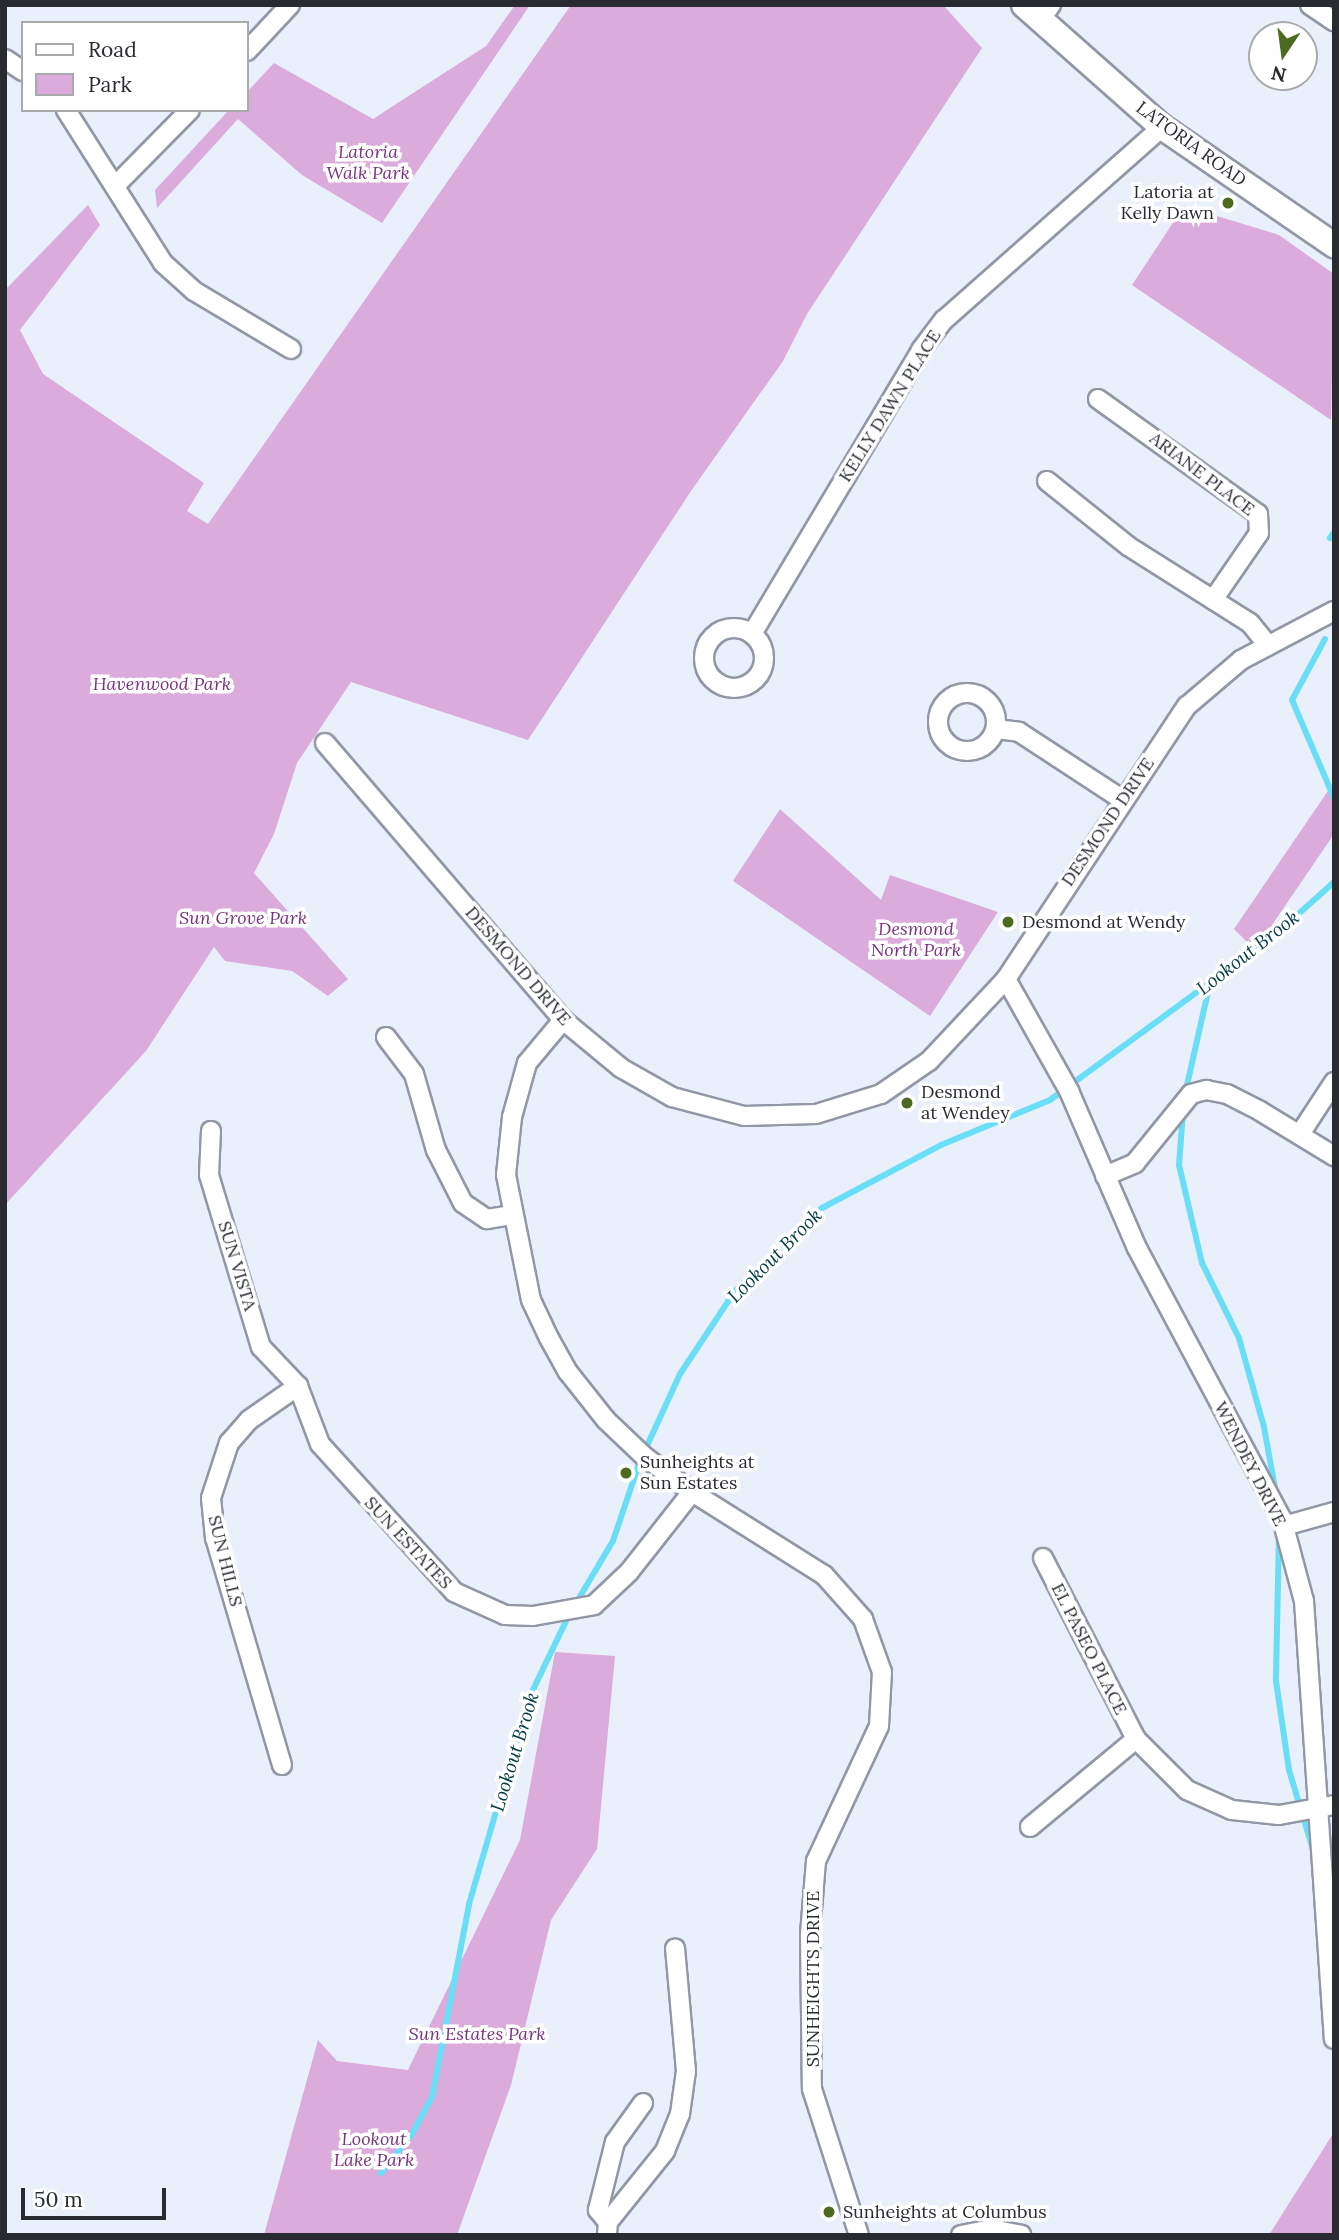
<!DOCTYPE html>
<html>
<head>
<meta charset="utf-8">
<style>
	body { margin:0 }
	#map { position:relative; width:1339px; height:2240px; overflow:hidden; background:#eaeffc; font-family:Lora,serif }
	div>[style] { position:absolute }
	.green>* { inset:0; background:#daabdb }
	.stream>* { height:6px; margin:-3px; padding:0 3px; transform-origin:3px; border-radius:3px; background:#69def6 }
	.roads { filter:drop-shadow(2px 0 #9297a6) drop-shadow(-2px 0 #9297a6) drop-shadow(0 2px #9297a6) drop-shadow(0 -2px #9297a6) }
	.street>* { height:18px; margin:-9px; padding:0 9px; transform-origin:9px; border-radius:9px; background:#fff }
	.street>.ring { margin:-9px; padding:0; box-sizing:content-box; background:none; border:18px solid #fff; border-radius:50% }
	.secondary>* { height:24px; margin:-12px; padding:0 12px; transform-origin:12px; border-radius:12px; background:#fff }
	.dots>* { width:19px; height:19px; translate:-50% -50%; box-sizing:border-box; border:4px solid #fff; border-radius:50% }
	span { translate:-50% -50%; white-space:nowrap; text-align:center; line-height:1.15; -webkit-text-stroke:7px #fff; paint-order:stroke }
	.street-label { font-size:18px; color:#292b31 }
	.park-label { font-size:18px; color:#7a337e; font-style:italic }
	.poi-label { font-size:18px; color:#292b31 }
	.right { translate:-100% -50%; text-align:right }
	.left { translate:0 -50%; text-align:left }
	.water-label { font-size:19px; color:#023b45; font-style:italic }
	.frame { position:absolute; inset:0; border:7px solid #292b31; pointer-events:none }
	.legend { position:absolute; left:21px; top:21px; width:228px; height:91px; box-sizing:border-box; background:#fff; border:2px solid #a9aaad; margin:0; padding:9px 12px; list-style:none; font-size:21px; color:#292b31 }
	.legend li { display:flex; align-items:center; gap:14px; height:35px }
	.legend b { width:35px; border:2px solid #a9aaad }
	.north { position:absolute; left:1248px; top:21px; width:70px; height:70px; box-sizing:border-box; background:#fff; border:2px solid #a9aaad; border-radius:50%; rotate:193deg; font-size:19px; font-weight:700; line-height:28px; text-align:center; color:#292b31 }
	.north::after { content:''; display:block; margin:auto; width:24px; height:32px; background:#4d6b20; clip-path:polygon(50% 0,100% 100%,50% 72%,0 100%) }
	.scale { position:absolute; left:21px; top:2188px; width:145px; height:32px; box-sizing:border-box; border:4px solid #292b31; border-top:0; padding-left:9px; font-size:21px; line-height:24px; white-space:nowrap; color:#292b31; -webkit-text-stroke:5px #fff; paint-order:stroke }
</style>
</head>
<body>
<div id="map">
	<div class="green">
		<i style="clip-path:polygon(515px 5px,530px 5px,382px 223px,302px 175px,238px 119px,157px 208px,155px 190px,229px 110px,247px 110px,247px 92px,274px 63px,373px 119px,486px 46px)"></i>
		<i style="clip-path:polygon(571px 5px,943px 5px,982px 48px,807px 314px,783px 361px,691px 491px,528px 740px,351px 682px,297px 763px,274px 834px,254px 873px,348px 979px,328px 996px,292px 971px,225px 961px,214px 947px,146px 1051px,5px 1205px,5px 290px,88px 205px,100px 225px,20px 330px,43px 374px,204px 483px,187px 511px,208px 524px)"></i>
		<i style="clip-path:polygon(1184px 206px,1279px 235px,1334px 274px,1331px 420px,1132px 285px)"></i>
		<i style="clip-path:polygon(1334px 782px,1334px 834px,1255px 950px,1234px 929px)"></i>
		<i style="clip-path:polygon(780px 809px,881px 900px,890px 875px,998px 912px,930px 1016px,733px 881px)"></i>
		<i style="clip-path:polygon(555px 1652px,615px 1656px,597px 1849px,551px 1920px,511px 2085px,457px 2235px,264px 2235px,318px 2040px,337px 2061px,408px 2070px,520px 1840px)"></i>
		<i style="clip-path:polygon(1334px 2132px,1334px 2235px,1269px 2235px)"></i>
	</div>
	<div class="stream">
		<i style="left:1330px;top:538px;width:7px;rotate:-56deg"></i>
		<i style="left:1325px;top:639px;width:69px;rotate:118.4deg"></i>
		<i style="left:1292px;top:700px;width:107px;rotate:66.8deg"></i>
		<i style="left:1185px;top:1094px;width:114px;rotate:-77.3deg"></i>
		<i style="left:1183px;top:1112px;width:53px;rotate:94.3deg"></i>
		<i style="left:1179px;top:1165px;width:101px;rotate:76.8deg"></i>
		<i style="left:1202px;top:1263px;width:84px;rotate:63.7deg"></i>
		<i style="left:1239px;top:1338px;width:92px;rotate:74.3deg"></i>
		<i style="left:1264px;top:1427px;width:68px;rotate:79.8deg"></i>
		<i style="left:1279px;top:1533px;width:148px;rotate:91.2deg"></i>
		<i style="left:1276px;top:1681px;width:90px;rotate:81.7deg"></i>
		<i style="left:1289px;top:1770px;width:87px;rotate:73.2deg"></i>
		<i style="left:381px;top:2173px;width:50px;rotate:-51.5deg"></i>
		<i style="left:412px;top:2134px;width:42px;rotate:-61.6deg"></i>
		<i style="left:432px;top:2097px;width:197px;rotate:-79.1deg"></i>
		<i style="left:469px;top:1904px;width:217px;rotate:-73.7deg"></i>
		<i style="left:530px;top:1696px;width:90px;rotate:-64.3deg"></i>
		<i style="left:569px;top:1615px;width:86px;rotate:-59.3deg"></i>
		<i style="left:613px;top:1541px;width:84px;rotate:-71.4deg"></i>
		<i style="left:640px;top:1461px;width:96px;rotate:-65.3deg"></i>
		<i style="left:680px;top:1374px;width:100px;rotate:-56.5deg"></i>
		<i style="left:735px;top:1291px;width:120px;rotate:-43.7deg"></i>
		<i style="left:822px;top:1208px;width:135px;rotate:-27.9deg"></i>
		<i style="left:941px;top:1145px;width:118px;rotate:-22.4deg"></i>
		<i style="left:1050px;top:1100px;width:279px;rotate:-36.3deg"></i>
		<i style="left:1275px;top:935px;width:79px;rotate:-41.9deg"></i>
	</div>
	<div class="roads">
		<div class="street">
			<i style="left:1310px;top:5px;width:29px;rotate:34deg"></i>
			<i style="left:1040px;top:20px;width:19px;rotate:-54deg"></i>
			<i style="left:247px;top:51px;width:63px;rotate:-46.9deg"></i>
			<i style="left:5px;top:59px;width:22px;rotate:34deg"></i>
			<i style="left:66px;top:110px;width:181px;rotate:57.6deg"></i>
			<i style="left:163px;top:263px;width:42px;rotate:42.1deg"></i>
			<i style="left:194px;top:291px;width:113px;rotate:30.9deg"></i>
			<i style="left:116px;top:185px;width:105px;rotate:-45.4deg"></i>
			<i style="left:1098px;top:399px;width:197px;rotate:35.7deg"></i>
			<i style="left:1258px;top:514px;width:19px;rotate:87deg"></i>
			<i style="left:1259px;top:533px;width:81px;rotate:124.5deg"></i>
			<i style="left:1047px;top:481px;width:104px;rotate:38.7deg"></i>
			<i style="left:1128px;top:546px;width:144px;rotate:32.3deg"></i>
			<i style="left:1250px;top:623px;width:28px;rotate:51deg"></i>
			<i class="ring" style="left:704px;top:628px;width:42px;height:42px"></i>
			<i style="left:752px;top:634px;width:330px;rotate:-59.2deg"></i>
			<i style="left:921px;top:350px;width:38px;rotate:-53deg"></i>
			<i style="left:944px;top:320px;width:291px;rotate:-41.5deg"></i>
			<i class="ring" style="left:938px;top:693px;width:40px;height:40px"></i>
			<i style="left:996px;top:729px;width:23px;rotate:7deg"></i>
			<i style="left:1019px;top:732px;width:124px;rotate:33.2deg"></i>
			<i style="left:325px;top:743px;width:365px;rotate:49.3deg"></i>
			<i style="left:563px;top:1020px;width:75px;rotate:39.6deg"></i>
			<i style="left:621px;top:1068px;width:59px;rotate:29.6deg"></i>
			<i style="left:672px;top:1097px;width:74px;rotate:14.8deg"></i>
			<i style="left:744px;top:1116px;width:72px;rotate:-1.6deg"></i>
			<i style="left:816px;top:1114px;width:68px;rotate:-17.1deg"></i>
			<i style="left:881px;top:1094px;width:58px;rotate:-34.5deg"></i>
			<i style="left:929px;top:1061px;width:112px;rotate:-46.8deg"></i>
			<i style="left:1006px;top:979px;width:328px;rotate:-56.5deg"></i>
			<i style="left:1187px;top:706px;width:71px;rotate:-40.4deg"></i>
			<i style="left:1241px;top:660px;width:105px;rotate:-27.8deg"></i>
			<i style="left:1006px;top:979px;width:129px;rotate:60.6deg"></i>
			<i style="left:1069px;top:1091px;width:171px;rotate:66.6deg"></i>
			<i style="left:1137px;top:1248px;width:307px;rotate:61.9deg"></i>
			<i style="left:1282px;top:1519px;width:85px;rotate:75deg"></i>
			<i style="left:1304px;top:1601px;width:439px;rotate:86.1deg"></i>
			<i style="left:563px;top:1020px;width:56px;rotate:129.9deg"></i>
			<i style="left:527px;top:1063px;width:56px;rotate:105.5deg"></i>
			<i style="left:512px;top:1117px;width:58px;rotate:95.9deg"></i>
			<i style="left:506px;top:1175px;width:127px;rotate:78.7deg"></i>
			<i style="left:531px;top:1300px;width:42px;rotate:64.7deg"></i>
			<i style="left:549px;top:1338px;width:39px;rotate:61deg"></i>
			<i style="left:568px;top:1372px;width:61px;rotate:51.6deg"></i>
			<i style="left:606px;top:1420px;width:54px;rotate:43.5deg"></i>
			<i style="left:645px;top:1457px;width:59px;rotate:36.7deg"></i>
			<i style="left:692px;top:1492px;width:156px;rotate:32.2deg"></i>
			<i style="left:824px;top:1575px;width:59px;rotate:48.4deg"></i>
			<i style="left:863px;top:1619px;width:56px;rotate:70.3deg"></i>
			<i style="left:882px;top:1672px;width:54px;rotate:93.2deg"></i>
			<i style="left:879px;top:1726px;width:149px;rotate:115deg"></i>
			<i style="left:816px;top:1861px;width:73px;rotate:94.7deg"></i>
			<i style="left:810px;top:1934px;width:155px;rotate:89.3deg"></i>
			<i style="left:812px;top:2089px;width:153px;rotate:72.2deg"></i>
			<i style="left:386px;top:1037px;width:46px;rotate:52.9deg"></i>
			<i style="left:414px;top:1074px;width:79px;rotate:73.9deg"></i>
			<i style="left:436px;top:1150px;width:59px;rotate:63deg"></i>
			<i style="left:463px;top:1203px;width:29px;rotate:34deg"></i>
			<i style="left:487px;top:1219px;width:26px;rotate:-9deg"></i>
			<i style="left:211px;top:1131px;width:44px;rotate:92.6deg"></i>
			<i style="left:209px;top:1175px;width:180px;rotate:73.2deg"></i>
			<i style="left:261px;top:1347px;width:54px;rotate:46.5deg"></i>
			<i style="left:298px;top:1386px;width:62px;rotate:69.2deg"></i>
			<i style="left:320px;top:1444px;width:200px;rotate:47.8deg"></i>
			<i style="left:454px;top:1592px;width:56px;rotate:24.3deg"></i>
			<i style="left:505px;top:1615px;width:28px;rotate:2deg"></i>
			<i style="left:533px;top:1616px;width:62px;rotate:-10.2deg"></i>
			<i style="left:594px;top:1605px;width:48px;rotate:-43.3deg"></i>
			<i style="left:629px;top:1572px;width:102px;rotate:-51.8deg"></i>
			<i style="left:1300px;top:1134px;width:62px;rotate:-56.8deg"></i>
			<i style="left:1105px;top:1176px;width:33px;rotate:-23deg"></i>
			<i style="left:1135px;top:1163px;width:89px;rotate:-50.9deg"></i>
			<i style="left:1191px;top:1094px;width:16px;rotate:-15deg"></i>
			<i style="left:1206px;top:1090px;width:21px;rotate:11deg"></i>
			<i style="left:1227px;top:1094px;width:37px;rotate:27deg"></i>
			<i style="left:1260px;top:1111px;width:87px;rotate:31.3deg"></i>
			<i style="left:1284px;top:1526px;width:52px;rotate:-15.6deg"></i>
			<i style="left:1043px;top:1558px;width:203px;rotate:62.8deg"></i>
			<i style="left:1136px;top:1739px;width:72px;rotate:45deg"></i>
			<i style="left:1187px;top:1790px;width:49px;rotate:24deg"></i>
			<i style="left:1232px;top:1810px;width:47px;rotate:6.1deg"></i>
			<i style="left:1279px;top:1815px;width:56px;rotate:-10.3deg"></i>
			<i style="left:282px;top:1765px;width:237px;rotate:-106.4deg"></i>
			<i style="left:215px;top:1538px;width:40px;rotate:-95.7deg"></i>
			<i style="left:211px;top:1498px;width:58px;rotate:-71.9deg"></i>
			<i style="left:229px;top:1443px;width:30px;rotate:-49deg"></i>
			<i style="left:249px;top:1420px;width:60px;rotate:-34.8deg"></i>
			<i style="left:1030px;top:1827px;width:138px;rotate:-39.7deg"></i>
			<i style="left:608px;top:2222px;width:16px;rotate:-130deg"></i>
			<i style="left:598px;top:2210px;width:70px;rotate:-76deg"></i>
			<i style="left:615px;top:2142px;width:48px;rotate:-54.3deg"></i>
			<i style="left:607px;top:2235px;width:13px;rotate:-86deg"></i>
			<i style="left:608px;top:2222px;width:91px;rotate:-51.2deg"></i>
			<i style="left:665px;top:2151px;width:40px;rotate:-68deg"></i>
			<i style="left:680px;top:2114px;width:43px;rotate:-82.1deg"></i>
			<i style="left:686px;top:2071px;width:123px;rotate:-95.1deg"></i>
			<i style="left:961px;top:2235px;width:31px;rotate:-11deg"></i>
			<i style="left:991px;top:2229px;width:31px;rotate:11deg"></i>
		</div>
		<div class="secondary">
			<i style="left:1024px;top:5px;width:184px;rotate:41.5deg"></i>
			<i style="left:1162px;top:127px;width:209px;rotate:34.5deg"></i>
		</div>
	</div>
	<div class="dots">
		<i style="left:1228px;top:203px;background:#4d6b20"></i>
		<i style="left:1008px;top:922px;background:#4d6b20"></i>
		<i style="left:907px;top:1103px;background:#4d6b20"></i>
		<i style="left:626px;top:1473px;background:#4d6b20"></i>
		<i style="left:829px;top:2212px;background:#4d6b20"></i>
	</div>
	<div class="street-label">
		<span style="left:1191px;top:144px;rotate:36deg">LATORIA ROAD</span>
		<span style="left:890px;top:406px;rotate:-58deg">KELLY DAWN PLACE</span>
		<span style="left:1202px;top:474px;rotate:37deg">ARIANE PLACE</span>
		<span style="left:1108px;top:822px;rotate:-56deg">DESMOND DRIVE</span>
		<span style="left:518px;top:966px;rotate:49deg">DESMOND DRIVE</span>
		<span style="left:237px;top:1266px;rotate:73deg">SUN VISTA</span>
		<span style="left:1250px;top:1464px;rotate:63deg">WENDEY DRIVE</span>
		<span style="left:408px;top:1543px;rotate:47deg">SUN ESTATES</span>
		<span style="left:225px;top:1561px;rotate:76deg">SUN HILLS</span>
		<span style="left:1089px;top:1649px;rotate:63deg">EL PASEO PLACE</span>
		<span style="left:813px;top:1979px;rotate:-90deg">SUNHEIGHTS DRIVE</span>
	</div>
	<div class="park-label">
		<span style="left:368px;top:163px">Latoria<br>Walk Park</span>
		<span style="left:162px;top:684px">Havenwood Park</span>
		<span style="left:243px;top:918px">Sun Grove Park</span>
		<span style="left:916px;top:940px">Desmond<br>North Park</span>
		<span style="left:477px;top:2034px">Sun Estates Park</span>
		<span style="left:374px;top:2150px">Lookout<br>Lake Park</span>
	</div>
	<div class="poi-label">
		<span class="right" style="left:1214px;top:203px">Latoria at<br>Kelly Dawn</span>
		<span class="left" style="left:1022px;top:922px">Desmond at Wendy</span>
		<span class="left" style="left:921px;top:1103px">Desmond<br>at Wendey</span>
		<span class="left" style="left:640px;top:1473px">Sunheights at<br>Sun Estates</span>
		<span class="left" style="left:843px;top:2212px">Sunheights at Columbus</span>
	</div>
	<div class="water-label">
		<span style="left:1248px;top:953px;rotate:-38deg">Lookout Brook</span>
		<span style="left:775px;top:1256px;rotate:-45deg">Lookout Brook</span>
		<span style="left:515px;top:1752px;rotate:-73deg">Lookout Brook</span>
	</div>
	<div class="frame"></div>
	<ul class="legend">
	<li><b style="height:9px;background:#fff"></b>Road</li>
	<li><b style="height:19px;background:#daabdb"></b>Park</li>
	</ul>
	<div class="north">N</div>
	<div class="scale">50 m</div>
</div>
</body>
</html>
